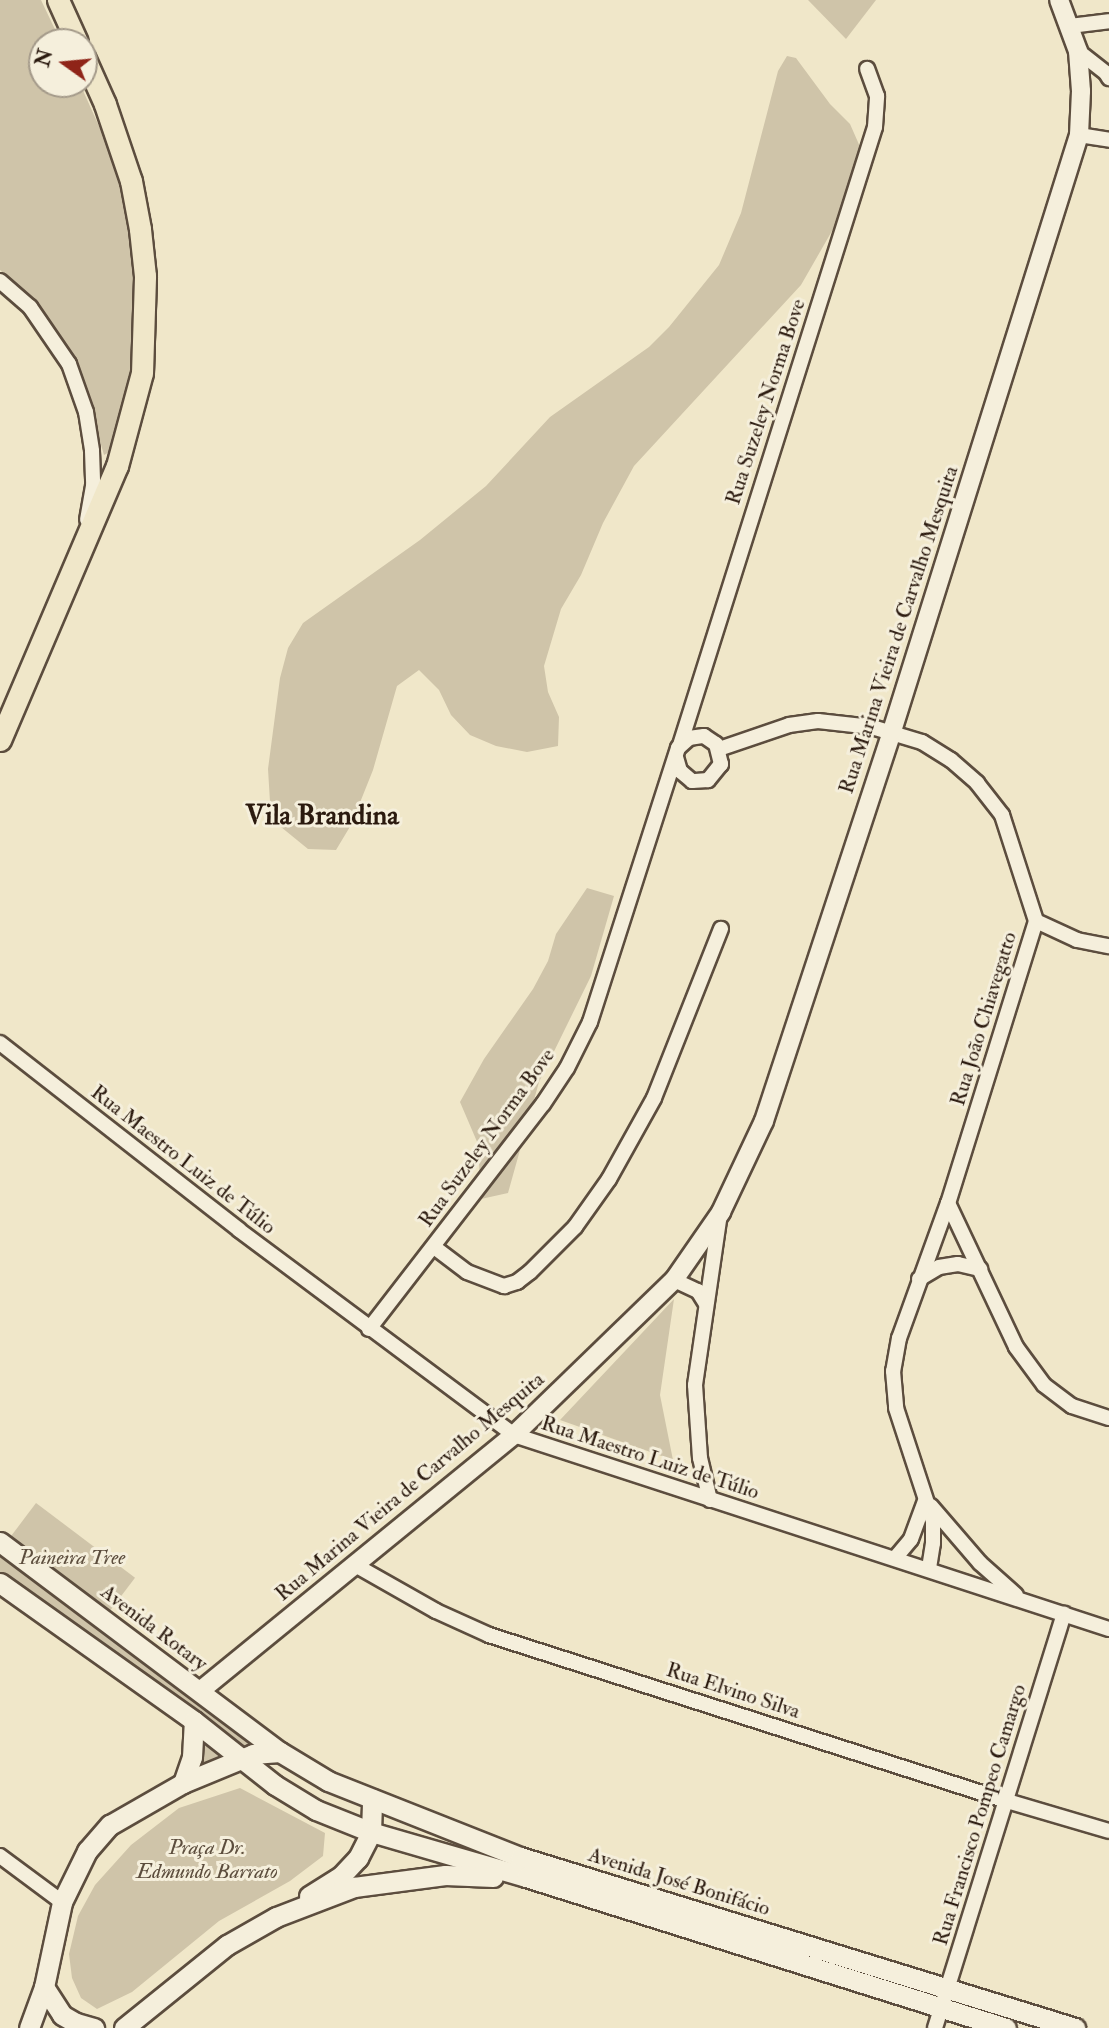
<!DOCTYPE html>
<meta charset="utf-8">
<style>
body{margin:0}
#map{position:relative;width:1109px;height:2028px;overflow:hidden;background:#f0e7c9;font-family:"IM FELL Double Pica",serif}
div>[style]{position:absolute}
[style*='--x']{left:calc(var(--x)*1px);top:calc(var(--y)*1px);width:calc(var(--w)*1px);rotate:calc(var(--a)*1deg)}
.green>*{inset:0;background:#cfc4a9;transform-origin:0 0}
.roads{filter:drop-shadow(2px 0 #5c4d3e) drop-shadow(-2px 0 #5c4d3e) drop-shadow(0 2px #5c4d3e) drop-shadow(0 -2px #5c4d3e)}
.minor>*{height:14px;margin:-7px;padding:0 7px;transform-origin:7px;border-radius:7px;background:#f5efdc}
.tertiary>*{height:18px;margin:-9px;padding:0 9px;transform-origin:9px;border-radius:9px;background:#f5efdc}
.secondary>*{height:19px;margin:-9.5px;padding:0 9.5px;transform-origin:9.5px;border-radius:9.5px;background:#f5efdc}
.primary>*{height:21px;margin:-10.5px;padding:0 10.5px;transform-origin:10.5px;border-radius:10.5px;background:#f0e7c9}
span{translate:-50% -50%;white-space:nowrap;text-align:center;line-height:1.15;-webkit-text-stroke:6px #f5efdc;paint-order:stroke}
.street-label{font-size:21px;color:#2b1a0f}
.park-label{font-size:21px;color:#5c4d3d;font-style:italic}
.district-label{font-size:28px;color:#2b1a0f;font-weight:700}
.north{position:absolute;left:28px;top:28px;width:70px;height:70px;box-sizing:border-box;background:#f5efdc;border:2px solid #a49a8a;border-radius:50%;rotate:285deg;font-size:19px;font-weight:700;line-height:28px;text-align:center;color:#2b1a0f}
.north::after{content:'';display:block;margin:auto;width:24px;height:32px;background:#8f2418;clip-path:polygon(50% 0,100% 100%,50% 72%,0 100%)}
</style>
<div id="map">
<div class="green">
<div style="clip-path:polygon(0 0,41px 0,61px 42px,42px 42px,42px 84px,80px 84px,103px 135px,124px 197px,130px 229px,136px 295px,132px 361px,111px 451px,104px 455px,85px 389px,31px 300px,0 270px)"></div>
<div style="clip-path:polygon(808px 0,876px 0,846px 39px)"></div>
<div style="clip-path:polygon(787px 56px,796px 58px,830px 104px,850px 124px,861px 149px,844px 210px,801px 285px,634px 466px,603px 523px,581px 575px,561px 609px,544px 666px,548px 692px,559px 717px,558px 746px,527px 752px,496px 746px,470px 735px,451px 715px,439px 690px,419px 670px,397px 686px,373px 770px,351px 825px,336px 850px,308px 849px,281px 827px,270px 802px,268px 769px,280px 678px,288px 648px,303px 623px,420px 540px,486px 486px,550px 417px,649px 347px,669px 327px,719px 265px,741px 213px,778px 71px)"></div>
<div style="clip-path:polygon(587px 888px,614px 896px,591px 976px,539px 1082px,508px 1193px,481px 1199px,478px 1144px,460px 1102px,484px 1059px,533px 989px,548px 961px,556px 934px)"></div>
<div style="clip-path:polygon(674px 1299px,660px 1395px,673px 1460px,560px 1420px)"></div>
<div style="left:36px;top:1503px;width:124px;height:46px;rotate:37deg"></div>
<div style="clip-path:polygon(0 1546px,256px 1741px,237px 1749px,0 1578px)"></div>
<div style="clip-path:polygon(197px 1731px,222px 1756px,196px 1768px,203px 1752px)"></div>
<div style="clip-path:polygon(240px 1788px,325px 1833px,323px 1856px,290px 1881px,219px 1921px,132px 1992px,97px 2009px,81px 1998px,72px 1978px,69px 1954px,78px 1916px,95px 1885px,131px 1845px,179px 1808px)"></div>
</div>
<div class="roads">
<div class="minor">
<div style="--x:1070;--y:26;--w:39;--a:-7"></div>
<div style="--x:1078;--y:51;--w:36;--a:38"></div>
<div style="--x:1106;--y:73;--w:6;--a:59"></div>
<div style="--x:1079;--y:135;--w:30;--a:9"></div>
<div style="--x:0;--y:281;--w:40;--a:41"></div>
<div style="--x:30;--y:307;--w:69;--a:55.6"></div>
<div style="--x:69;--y:364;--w:51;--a:70.5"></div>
<div style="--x:86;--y:412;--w:39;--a:81"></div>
<div style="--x:92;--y:451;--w:35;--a:88"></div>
<div style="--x:93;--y:486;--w:34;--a:100"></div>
<div style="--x:680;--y:745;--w:648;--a:-72.49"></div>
<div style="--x:875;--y:127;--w:31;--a:-86"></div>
<div style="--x:877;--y:96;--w:29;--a:-110"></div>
<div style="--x:719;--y:749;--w:74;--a:-18.9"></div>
<div style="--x:789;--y:725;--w:29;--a:-8"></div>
<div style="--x:818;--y:721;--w:54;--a:6.3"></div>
<div style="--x:872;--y:727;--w:52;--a:16.7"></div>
<div style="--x:922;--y:742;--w:34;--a:32"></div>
<div style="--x:951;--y:760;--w:35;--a:41"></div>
<div style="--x:977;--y:783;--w:41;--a:52"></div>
<div style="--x:1002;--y:815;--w:111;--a:72.2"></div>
<div style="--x:1036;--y:921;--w:295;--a:107.3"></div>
<div style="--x:948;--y:1203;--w:144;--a:109.9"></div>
<div style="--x:899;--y:1338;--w:34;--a:100"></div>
<div style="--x:893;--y:1371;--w:37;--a:85"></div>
<div style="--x:896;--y:1408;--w:119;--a:71.9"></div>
<div style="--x:933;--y:1521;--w:22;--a:90"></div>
<div style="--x:933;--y:1543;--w:25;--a:99"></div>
<div style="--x:1036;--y:921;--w:45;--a:24.9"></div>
<div style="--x:1077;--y:940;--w:33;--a:11"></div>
<div style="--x:0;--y:1043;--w:303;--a:38"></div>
<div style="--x:239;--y:1230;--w:343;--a:36.7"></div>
<div style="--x:514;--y:1435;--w:626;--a:18.06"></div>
<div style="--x:948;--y:1203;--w:159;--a:64.7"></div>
<div style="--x:1016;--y:1347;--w:47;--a:53.6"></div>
<div style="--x:1044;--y:1385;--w:35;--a:37"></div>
<div style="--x:1072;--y:1406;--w:39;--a:18"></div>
<div style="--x:434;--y:1247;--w:41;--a:37.1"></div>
<div style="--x:467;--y:1272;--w:40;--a:21"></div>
<div style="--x:504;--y:1286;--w:14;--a:-17"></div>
<div style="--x:517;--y:1282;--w:16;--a:-38"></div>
<div style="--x:530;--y:1272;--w:64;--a:-45"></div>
<div style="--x:575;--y:1227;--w:59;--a:-54.7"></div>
<div style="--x:609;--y:1179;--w:93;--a:-60.9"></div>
<div style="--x:654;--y:1098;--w:182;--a:-68.4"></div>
<div style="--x:919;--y:1279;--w:23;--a:-31"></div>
<div style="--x:939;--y:1267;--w:19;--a:-9"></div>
<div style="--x:958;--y:1264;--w:23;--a:13"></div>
<div style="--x:674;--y:1280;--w:26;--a:25"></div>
<div style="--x:698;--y:1291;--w:15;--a:58"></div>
<div style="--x:369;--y:1329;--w:284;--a:-52.3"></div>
<div style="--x:543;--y:1104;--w:43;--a:-56.3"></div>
<div style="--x:567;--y:1068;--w:51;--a:-63.4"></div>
<div style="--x:590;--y:1022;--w:288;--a:-72.2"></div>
<div style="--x:678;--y:748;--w:15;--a:-42"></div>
<div style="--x:689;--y:738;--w:15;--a:-8"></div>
<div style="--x:704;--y:736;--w:14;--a:34"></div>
<div style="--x:716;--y:744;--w:21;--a:76"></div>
<div style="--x:721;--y:764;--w:21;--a:129"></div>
<div style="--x:708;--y:780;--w:16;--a:176"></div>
<div style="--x:692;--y:781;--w:16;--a:-140"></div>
<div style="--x:680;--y:771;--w:15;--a:-106"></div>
<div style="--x:710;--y:1500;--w:43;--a:-103.4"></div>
<div style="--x:700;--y:1458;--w:73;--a:-93.9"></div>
<div style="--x:695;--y:1385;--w:173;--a:-81.7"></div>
<div style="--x:931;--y:1506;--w:75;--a:49.3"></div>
<div style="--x:980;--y:1563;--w:48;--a:41.6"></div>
<div style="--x:896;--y:1557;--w:23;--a:-50"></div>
<div style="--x:911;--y:1539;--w:40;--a:-69.8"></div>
<div style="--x:355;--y:1565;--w:93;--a:29.6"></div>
<div style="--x:436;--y:1611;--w:58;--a:24.4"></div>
<div style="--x:489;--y:1635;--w:544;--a:17.77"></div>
<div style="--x:1007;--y:1801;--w:106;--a:16.4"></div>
<div style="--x:0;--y:1856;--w:77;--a:36.6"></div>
<div style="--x:935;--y:2028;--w:434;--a:-72.7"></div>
</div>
<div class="tertiary">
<div style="--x:200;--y:1691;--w:405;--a:-39.2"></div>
<div style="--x:514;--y:1435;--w:223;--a:-44.1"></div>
<div style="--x:674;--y:1280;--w:83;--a:-55.3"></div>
<div style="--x:721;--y:1212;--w:101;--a:-64.7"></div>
<div style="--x:764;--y:1121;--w:410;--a:-71.8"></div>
<div style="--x:892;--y:731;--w:625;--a:-72.58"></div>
<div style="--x:1079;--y:135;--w:44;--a:-87.4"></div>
<div style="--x:1081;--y:91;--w:40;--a:-94.3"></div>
<div style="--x:1078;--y:51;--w:54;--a:-110.4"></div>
</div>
<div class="secondary">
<div style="--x:0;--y:1542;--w:350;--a:36.9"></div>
<div style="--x:280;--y:1752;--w:56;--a:31.1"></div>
<div style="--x:328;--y:1781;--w:206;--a:21.6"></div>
<div style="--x:520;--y:1857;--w:581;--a:17.12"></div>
<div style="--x:0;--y:1583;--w:238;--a:35.4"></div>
<div style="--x:194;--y:1721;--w:103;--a:38.3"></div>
<div style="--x:275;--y:1785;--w:48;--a:31.4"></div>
<div style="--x:316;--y:1810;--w:59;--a:21.8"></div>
<div style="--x:371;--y:1832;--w:161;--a:16.2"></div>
<div style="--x:526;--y:1877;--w:503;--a:17.46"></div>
<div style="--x:183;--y:1783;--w:28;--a:-71"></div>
<div style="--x:192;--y:1757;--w:36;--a:-87"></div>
<div style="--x:309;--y:1896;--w:38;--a:-32"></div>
<div style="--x:341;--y:1876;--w:25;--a:-47"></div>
<div style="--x:358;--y:1858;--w:29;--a:-63"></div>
<div style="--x:371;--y:1832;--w:33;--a:-88"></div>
<div style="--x:44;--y:1987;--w:33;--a:57"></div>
<div style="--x:62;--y:2015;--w:16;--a:30"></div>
<div style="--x:76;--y:2023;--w:19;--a:16"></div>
<div style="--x:29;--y:2028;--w:44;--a:-69.9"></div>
<div style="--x:44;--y:1987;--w:87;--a:-78"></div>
<div style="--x:62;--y:1902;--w:57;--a:-63.9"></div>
<div style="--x:87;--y:1851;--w:35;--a:-49"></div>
<div style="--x:110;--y:1825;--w:84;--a:-29.9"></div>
<div style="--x:183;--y:1783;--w:76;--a:-22.5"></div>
<div style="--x:253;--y:1754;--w:27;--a:-4"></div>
<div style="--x:124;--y:2028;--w:132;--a:-38.9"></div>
<div style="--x:227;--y:1945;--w:56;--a:-29.7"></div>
<div style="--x:276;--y:1917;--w:84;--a:-21"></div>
<div style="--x:354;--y:1887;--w:92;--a:-7.5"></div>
<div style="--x:445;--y:1875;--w:48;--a:2.4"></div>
</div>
<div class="primary">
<div style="--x:58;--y:0;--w:46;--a:65.7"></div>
<div style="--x:0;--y:740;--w:298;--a:-66.9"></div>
<div style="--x:117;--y:466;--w:96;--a:-75"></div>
<div style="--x:142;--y:373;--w:97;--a:-88.2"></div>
<div style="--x:145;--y:276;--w:47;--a:-96.1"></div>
<div style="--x:140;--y:229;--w:49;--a:-100.6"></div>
<div style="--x:131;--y:181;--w:81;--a:-108.7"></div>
<div style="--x:105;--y:104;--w:51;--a:-114.1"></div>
</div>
</div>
<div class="street-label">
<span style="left:766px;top:402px;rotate:-72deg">Rua Suzeley Norma Bove</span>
<span style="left:899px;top:630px;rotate:-72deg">Rua Marina Vieira de Carvalho Mesquita</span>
<span style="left:984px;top:1019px;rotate:-73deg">Rua João Chiavegatto</span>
<span style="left:487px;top:1138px;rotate:-54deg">Rua Suzeley Norma Bove</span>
<span style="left:183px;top:1160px;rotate:38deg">Rua Maestro Luiz de Túlio</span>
<span style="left:650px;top:1458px;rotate:18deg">Rua Maestro Luiz de Túlio</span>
<span style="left:410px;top:1487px;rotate:-40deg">Rua Marina Vieira de Carvalho Mesquita</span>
<span style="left:154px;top:1628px;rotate:37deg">Avenida Rotary</span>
<span style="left:733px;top:1691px;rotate:18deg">Rua Elvino Silva</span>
<span style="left:980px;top:1815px;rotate:-73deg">Rua Francisco Pompeo Camargo</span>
<span style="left:679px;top:1882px;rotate:17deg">Avenida José Bonifácio</span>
</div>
<div class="park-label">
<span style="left:72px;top:1558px">Paineira Tree</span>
<span style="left:207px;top:1860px">Praça Dr.<br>Edmundo Barrato</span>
</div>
<div class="district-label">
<span style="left:322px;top:816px">Vila Brandina</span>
</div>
<div class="north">N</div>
</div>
